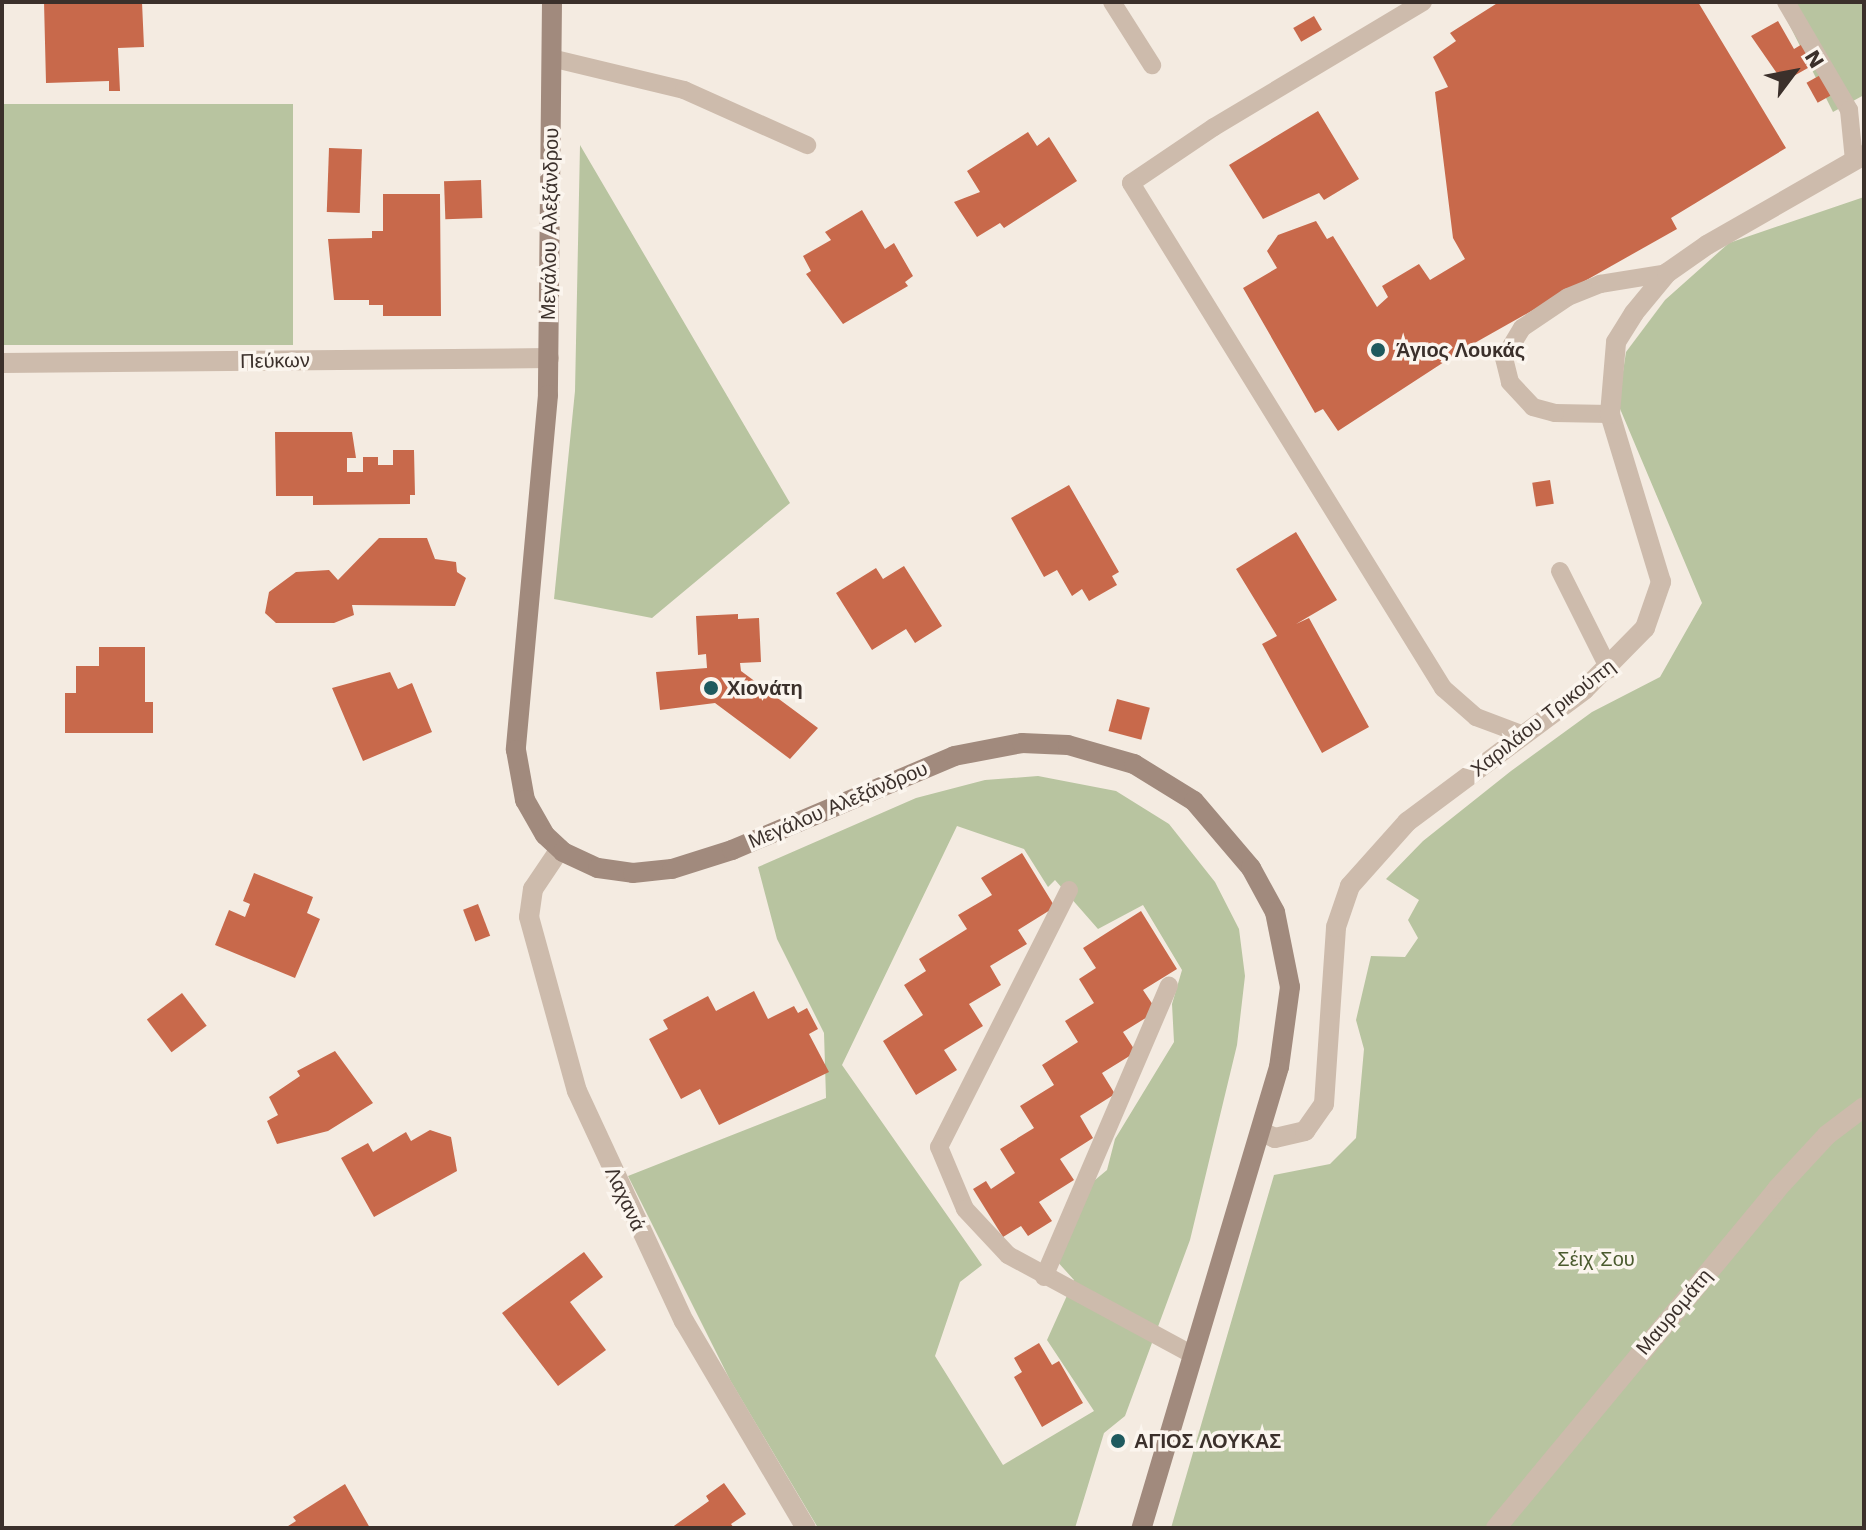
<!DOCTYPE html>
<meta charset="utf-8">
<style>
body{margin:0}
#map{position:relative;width:1866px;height:1530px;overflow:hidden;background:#f4ebe1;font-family:"Work Sans",sans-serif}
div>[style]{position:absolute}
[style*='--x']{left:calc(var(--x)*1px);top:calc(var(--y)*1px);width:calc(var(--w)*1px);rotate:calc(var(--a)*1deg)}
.green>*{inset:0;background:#b8c4a0;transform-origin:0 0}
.building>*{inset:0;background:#c8694b;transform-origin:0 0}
.lane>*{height:18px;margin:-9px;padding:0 9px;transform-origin:9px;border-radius:9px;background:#cdbbac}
.street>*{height:20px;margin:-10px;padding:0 10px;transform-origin:10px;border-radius:10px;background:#cdbbac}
.secondary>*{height:20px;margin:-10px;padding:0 10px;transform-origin:10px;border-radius:10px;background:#a18a7d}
.dots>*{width:22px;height:22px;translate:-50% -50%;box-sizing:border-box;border:4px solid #fbf5ee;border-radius:50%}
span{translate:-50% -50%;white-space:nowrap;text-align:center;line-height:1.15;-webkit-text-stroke:7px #fbf5ee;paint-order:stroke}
.street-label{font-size:20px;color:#3b302b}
.poi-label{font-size:20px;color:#3b302b;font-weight:700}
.left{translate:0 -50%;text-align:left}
.park-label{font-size:20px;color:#4a5a2e}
.frame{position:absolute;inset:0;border:4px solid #3b302b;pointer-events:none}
.north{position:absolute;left:1754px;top:32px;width:80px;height:80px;-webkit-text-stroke:6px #fbf5ee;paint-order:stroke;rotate:58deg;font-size:22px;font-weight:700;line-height:32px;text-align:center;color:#3b302b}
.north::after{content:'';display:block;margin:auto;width:28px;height:36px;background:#3b302b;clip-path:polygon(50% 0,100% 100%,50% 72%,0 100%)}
</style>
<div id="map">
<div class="green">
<div style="clip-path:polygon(1778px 2px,1864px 2px,1864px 95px,1833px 112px)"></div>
<div style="left:293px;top:104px;width:241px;height:291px;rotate:90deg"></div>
<div style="clip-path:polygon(580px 145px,790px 503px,652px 618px,554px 599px,575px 391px)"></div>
<div style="clip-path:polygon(1864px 197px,1864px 1528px,1171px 1528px,1274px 1175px,1330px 1164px,1356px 1138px,1364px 1049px,1356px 1020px,1371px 956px,1405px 957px,1418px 938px,1408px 920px,1419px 900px,1386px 879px,1423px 841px,1511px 771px,1592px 712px,1660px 677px,1702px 603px,1618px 404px,1626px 352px,1665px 300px,1729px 243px)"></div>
<div style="clip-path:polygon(evenodd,1038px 776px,1116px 791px,1169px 824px,1215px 882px,1239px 929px,1245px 976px,1237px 1045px,1190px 1240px,1125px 1416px,1104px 1433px,1075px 1528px,818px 1528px,730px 1380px,628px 1176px,826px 1098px,824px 1033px,777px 939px,758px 867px,916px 798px,985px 780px,1038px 776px,957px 826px,1024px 849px,1048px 887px,1055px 880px,1098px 929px,1143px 905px,1182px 970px,1172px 1004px,1174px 1042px,1115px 1139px,1107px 1170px,1083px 1190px,1055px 1259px,1074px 1280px,1047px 1340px,1094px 1411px,1003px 1465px,935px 1356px,960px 1282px,982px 1265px,842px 1065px,957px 826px)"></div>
</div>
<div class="building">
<div style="clip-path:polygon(44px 2px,142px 2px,144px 47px,118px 48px,120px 91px,109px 91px,109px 81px,46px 83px)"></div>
<div style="clip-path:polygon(1499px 2px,1698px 2px,1786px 148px,1671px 218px,1677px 229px,1464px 349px,1338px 431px,1323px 409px,1315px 413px,1243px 288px,1277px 268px,1267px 251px,1278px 235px,1316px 221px,1327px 239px,1333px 236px,1377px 307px,1388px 297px,1382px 286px,1419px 264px,1430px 280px,1465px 259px,1453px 238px,1435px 92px,1448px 87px,1433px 57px,1456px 41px,1450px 33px)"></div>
<div style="left:1314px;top:16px;width:16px;height:24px;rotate:60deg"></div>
<div style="clip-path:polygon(1778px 21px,1794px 49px,1804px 43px,1815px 64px,1783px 82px,1751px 36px)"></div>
<div style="left:1824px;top:73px;width:23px;height:20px;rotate:61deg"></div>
<div style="clip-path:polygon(1318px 111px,1359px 179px,1324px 200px,1319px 193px,1263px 219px,1229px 165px)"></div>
<div style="clip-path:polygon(1028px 132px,1037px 146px,1049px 137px,1077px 181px,1004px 228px,1000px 223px,977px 237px,954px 202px,980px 192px,967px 171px)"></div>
<div style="left:329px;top:148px;width:33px;height:64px;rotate:2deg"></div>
<div style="left:481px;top:180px;width:38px;height:37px;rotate:88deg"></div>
<div style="clip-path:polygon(383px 194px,440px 194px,441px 316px,383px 316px,383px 305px,369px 305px,369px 300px,334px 300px,328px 239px,372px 238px,372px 231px,383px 231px)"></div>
<div style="clip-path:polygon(862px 210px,885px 249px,894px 243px,913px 276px,905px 282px,908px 286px,843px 324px,806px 274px,811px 271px,803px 256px,831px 240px,825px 232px)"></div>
<div style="clip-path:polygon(275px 432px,352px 432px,356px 458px,347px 458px,347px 472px,363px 472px,363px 457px,378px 457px,378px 465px,393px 465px,393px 450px,414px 450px,415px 495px,410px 495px,410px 504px,313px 505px,313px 496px,276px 496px)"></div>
<div style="left:1550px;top:480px;width:24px;height:18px;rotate:81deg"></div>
<div style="clip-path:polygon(1069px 485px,1119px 572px,1112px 576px,1117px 585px,1089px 601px,1082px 589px,1072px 596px,1057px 570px,1044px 577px,1011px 518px)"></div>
<div style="clip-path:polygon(1296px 532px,1337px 600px,1296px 624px,1309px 618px,1369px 727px,1322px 753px,1262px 644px,1277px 636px,1236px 569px)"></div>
<div style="clip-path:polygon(379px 538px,427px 538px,435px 559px,456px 562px,457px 572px,466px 578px,455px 606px,352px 605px,354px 615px,334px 623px,276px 623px,265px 613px,269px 592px,296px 572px,329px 570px,338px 580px)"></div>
<div style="clip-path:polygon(904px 566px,942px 626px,915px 643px,906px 629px,872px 650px,836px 593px,876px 568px,883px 579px)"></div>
<div style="clip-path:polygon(738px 614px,738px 619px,759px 618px,761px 662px,740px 663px,741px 671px,818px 728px,790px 759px,715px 703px,660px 710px,656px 672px,707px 668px,706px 654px,698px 655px,696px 616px)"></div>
<div style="clip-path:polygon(99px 647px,145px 647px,145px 702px,153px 702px,153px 733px,65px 733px,65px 693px,76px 693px,76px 666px,99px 666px)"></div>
<div style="clip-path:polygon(390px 672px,398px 689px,412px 683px,432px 732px,363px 761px,332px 688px)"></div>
<div style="left:1117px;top:699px;width:34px;height:33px;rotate:15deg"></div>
<div style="clip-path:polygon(1022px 853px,1055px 907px,1018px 930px,1027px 944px,990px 966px,1001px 985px,969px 1004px,983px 1026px,944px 1050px,957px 1070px,916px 1095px,883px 1041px,923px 1015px,904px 985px,926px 971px,919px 959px,967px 929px,958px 915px,992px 895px,981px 878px)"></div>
<div style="clip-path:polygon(254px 873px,313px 897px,307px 913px,320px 919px,295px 978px,215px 945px,229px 910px,245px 917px,250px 904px,243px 901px)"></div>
<div style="left:478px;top:904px;width:34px;height:16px;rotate:69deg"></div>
<div style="clip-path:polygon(1141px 911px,1177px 969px,1143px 990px,1157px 1011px,1123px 1032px,1136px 1052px,1102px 1073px,1115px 1094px,1080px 1116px,1093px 1138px,1060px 1159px,1074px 1180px,1039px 1202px,1052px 1221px,1028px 1236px,1021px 1226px,1003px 1237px,973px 1189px,986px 1181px,991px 1189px,1015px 1173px,1000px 1149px,1034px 1128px,1020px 1106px,1054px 1085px,1042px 1065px,1078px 1042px,1065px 1021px,1094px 1003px,1079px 979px,1096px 968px,1083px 948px)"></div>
<div style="clip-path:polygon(754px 991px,768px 1019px,794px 1006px,798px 1013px,807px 1008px,818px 1029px,809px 1034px,829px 1072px,719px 1125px,700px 1089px,681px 1099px,649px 1039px,668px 1029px,663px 1020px,708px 996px,716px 1011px)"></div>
<div style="left:182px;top:993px;width:41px;height:44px;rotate:53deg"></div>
<div style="clip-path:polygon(335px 1051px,373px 1103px,328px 1131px,277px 1144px,267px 1121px,278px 1115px,269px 1097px,300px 1076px,297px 1071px)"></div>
<div style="clip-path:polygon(430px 1130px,451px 1137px,457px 1171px,374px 1217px,341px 1158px,368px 1143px,373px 1152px,406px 1132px,411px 1141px)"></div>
<div style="clip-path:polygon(584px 1252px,603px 1277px,570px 1302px,606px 1350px,558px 1386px,502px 1313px)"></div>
<div style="clip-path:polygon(1039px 1343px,1052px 1365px,1059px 1361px,1083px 1403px,1042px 1427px,1014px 1377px,1022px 1372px,1014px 1358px)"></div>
<div style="clip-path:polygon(724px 1483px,746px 1514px,731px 1524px,734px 1528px,671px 1528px,709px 1501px,706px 1496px)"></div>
<div style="clip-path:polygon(345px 1484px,370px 1528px,285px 1528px,296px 1521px,293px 1517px)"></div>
</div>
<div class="lane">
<div style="--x:1112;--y:2;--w:75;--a:57.6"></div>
<div style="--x:1423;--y:2;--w:244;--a:149.1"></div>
<div style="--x:1214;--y:127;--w:100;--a:146"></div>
<div style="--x:1131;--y:183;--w:594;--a:58.29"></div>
<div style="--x:1443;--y:688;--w:44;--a:41.3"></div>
<div style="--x:1476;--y:717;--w:51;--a:20.6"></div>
<div style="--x:1786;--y:2;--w:125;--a:59.7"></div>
<div style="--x:1849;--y:110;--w:50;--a:84.3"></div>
<div style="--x:551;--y:58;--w:137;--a:13.5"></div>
<div style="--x:684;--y:90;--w:135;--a:24.1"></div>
<div style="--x:1610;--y:414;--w:55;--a:-179"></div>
<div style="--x:1555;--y:413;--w:23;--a:-165"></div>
<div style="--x:1533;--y:407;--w:34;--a:-133"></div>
<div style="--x:1510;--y:382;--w:25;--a:-104"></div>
<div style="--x:1504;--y:358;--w:35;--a:-59"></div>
<div style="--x:1522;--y:328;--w:55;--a:-34"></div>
<div style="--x:1568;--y:297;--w:35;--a:-22"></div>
<div style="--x:1600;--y:284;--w:68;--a:-9.3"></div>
<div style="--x:1560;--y:571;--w:110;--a:63.4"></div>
<div style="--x:1069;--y:890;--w:288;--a:116.8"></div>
<div style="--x:939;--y:1147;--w:67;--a:67.2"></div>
<div style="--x:965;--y:1209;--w:63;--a:46.9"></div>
<div style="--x:1008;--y:1255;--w:210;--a:28.4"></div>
<div style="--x:1044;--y:1277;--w:317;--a:-66.8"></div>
</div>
<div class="street">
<div style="--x:2;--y:363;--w:547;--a:-0.52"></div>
<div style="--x:560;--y:849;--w:48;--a:124"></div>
<div style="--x:533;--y:889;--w:28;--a:98"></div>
<div style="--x:529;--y:917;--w:180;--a:74.6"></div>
<div style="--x:577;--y:1091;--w:254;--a:65.1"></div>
<div style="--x:684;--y:1321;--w:240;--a:59.5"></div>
<div style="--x:1262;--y:1132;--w:14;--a:25"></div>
<div style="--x:1275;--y:1138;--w:31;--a:-13"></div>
<div style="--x:1305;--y:1131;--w:33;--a:-55"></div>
<div style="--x:1324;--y:1104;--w:177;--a:-86.1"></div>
<div style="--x:1336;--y:927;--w:43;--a:-71.1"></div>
<div style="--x:1350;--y:886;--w:86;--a:-48.3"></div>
<div style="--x:1407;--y:822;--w:221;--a:-36.7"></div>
<div style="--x:1584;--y:690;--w:87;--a:-45.5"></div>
<div style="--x:1645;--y:628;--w:49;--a:-70.8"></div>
<div style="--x:1661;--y:582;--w:176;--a:-106.9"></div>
<div style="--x:1610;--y:414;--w:72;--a:-85.2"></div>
<div style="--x:1616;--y:342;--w:34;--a:-58"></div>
<div style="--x:1634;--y:313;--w:52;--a:-50.5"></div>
<div style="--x:1667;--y:273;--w:49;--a:-35"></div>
<div style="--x:1707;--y:245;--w:181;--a:-29.8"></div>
<div style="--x:1496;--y:1528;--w:440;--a:-50.3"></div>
<div style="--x:1777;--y:1189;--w:74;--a:-47.2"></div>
<div style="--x:1827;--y:1135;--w:46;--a:-37.1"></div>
</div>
<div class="secondary">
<div style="--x:552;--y:2;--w:393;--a:90.6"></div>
<div style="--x:548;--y:395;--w:356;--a:95.2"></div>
<div style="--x:516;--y:750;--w:51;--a:79.8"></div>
<div style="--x:525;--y:800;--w:40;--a:60.3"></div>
<div style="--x:545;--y:835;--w:25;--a:43"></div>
<div style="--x:563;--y:852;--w:38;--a:25"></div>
<div style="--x:598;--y:868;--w:35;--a:8"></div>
<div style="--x:633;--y:873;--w:39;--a:-6"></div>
<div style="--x:672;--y:869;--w:63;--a:-17.6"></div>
<div style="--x:732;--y:850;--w:241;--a:-22.9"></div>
<div style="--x:954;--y:756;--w:69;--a:-10.8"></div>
<div style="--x:1022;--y:743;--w:46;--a:2.5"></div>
<div style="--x:1068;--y:745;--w:69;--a:16.1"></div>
<div style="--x:1134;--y:764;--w:70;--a:31.7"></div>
<div style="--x:1194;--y:801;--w:88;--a:49.6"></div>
<div style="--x:1251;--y:868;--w:50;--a:61.4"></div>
<div style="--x:1275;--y:912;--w:76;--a:78.7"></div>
<div style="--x:1290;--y:987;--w:81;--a:97.8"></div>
<div style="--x:1279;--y:1067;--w:481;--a:106.6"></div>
</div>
<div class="dots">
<div style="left:1378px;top:350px;background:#1f5a5e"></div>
<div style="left:711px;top:688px;background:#1f5a5e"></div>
<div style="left:1118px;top:1441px;background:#1f5a5e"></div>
</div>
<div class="street-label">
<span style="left:550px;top:224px;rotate:-89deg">Μεγάλου Αλεξάνδρου</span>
<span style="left:275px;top:361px;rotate:-1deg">Πεύκων</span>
<span style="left:1543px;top:718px;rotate:-38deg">Χαριλάου Τρικούπη</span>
<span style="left:838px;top:805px;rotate:-23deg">Μεγάλου Αλεξάνδρου</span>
<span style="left:625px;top:1199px;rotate:65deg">Λαχανά</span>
<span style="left:1674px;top:1312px;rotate:-50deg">Μαυρομάτη</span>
</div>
<div class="poi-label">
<span class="left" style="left:1396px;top:350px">Άγιος Λουκάς</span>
<span class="left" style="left:727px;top:688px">Χιονάτη</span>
<span class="left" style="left:1134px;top:1441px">ΑΓΙΟΣ ΛΟΥΚΑΣ</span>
</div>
<div class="park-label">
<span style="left:1596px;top:1259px">Σέιχ Σου</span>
</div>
<div class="frame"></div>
<div class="north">N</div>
</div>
